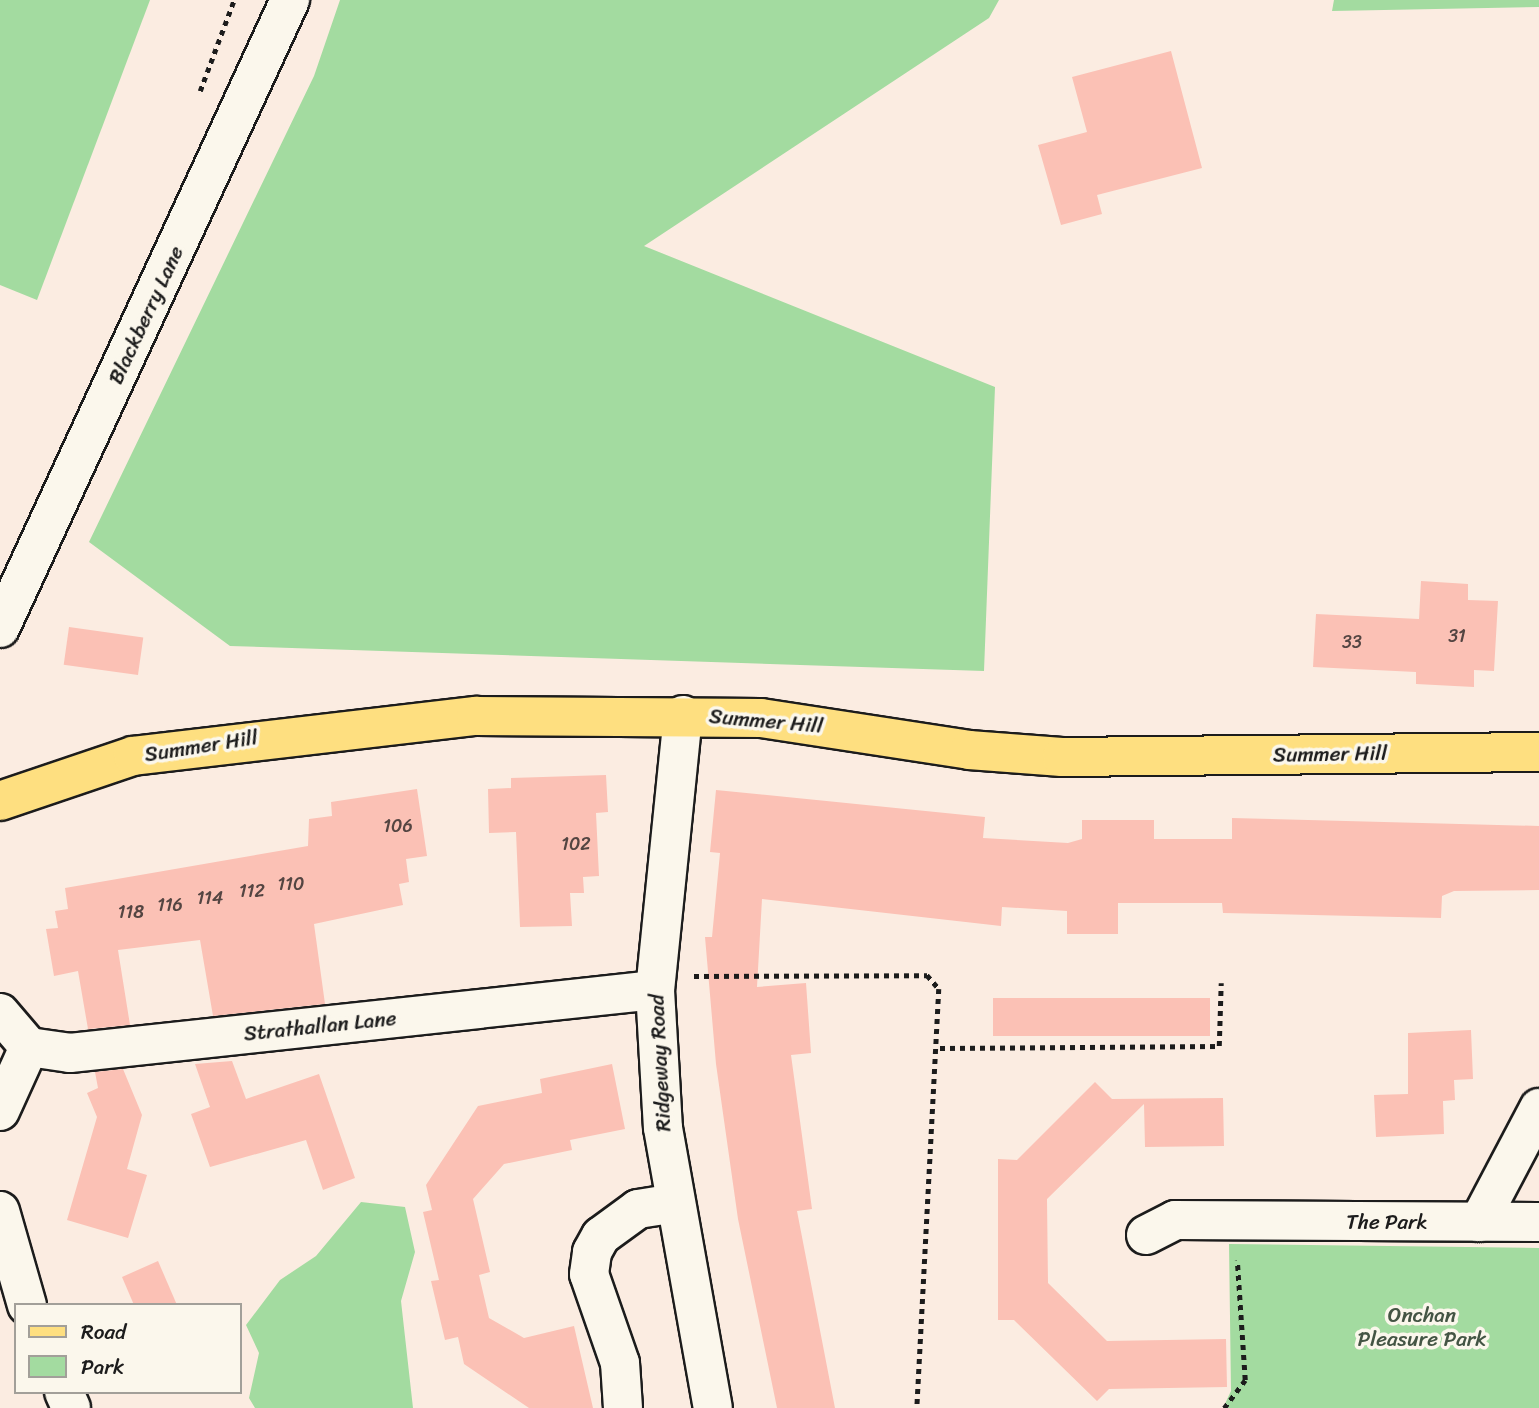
<!DOCTYPE html>
<style>
body{margin:0}
#map{position:relative;width:1539px;height:1408px;overflow:hidden;background:#fbece1;font-family:Sriracha,sans-serif}
div>[style]{position:absolute}
[style*='--x']{left:calc(var(--x)*1px);top:calc(var(--y)*1px);width:calc(var(--w)*1px);rotate:calc(var(--a)*1deg)}
.green>*{inset:0;background:#a3dba0}
.building>*{inset:0;background:#fbc1b5;transform-origin:0 0}
.path>*{height:4.5px;margin-top:-2.25px;transform-origin:0;background:repeating-linear-gradient(90deg,#1c1c1c 0 5px,transparent 0 10px)}
.roads{filter:drop-shadow(2px 0 #1c1c1c) drop-shadow(-2px 0 #1c1c1c) drop-shadow(0 2px #1c1c1c) drop-shadow(0 -2px #1c1c1c)}
.minor>*{height:38px;margin:-19px;padding:0 19px;transform-origin:19px;border-radius:19px;background:#fbf7ec}
.secondary>*{height:38px;margin:-19px;padding:0 19px;transform-origin:19px;border-radius:19px;background:#fbf7ec}
.primary>*{height:38px;margin:-19px;padding:0 19px;transform-origin:19px;border-radius:19px;background:#fedf80}
span{translate:-50% -50%;white-space:nowrap;text-align:center;line-height:1.15;-webkit-text-stroke:7px #fbf7ec;paint-order:stroke}
.number-label{font-size:18px;color:#544542}
.number-label span{-webkit-text-stroke-width:0}
.street-label{font-size:21px;color:#1c1c1c}
.park-label{font-size:21px;color:#454}
.legend{position:absolute;left:14px;top:1303px;width:228px;height:91px;box-sizing:border-box;background:#fbf7ec;border:2px solid #a29f99;margin:0;padding:9px 12px;list-style:none;font-size:21px;color:#1c1c1c}
.legend li{display:flex;align-items:center;gap:14px;height:35px}
.legend b{width:35px;border:2px solid #a29f99}
</style>
<div id="map">
<div class="green">
<div style="clip-path:polygon(0 0,150px 0,37px 300px,0 285px)"></div>
<div style="clip-path:polygon(340px 0,999px 0,989px 18px,644px 246px,995px 387px,984px 671px,230px 646px,89px 542px,314px 76px)"></div>
<div style="clip-path:polygon(1334px 0,1539px 0,1539px 7px,1332px 11px)"></div>
<div style="clip-path:polygon(361px 1202px,405px 1207px,415px 1252px,401px 1301px,413px 1408px,255px 1408px,249px 1398px,259px 1353px,246px 1325px,280px 1280px,316px 1256px)"></div>
<div style="clip-path:polygon(1229px 1244px,1539px 1248px,1539px 1408px,1223px 1408px,1231px 1391px)"></div>
</div>
<div class="building">
<div style="clip-path:polygon(1171px 51px,1202px 168px,1097px 195px,1102px 214px,1061px 225px,1038px 145px,1087px 132px,1072px 77px)"></div>
<div style="clip-path:polygon(1421px 581px,1468px 584px,1468px 600px,1498px 601px,1494px 671px,1474px 670px,1474px 687px,1416px 684px,1416px 672px,1313px 667px,1316px 614px,1419px 619px)"></div>
<div style="left:69px;top:627px;width:75px;height:38px;rotate:8deg"></div>
<div style="clip-path:polygon(606px 775px,608px 812px,596px 813px,599px 876px,583px 877px,584px 893px,570px 893px,572px 926px,520px 927px,516px 832px,489px 833px,488px 789px,511px 788px,511px 778px)"></div>
<div style="clip-path:polygon(417px 789px,427px 856px,406px 859px,409px 882px,399px 884px,403px 905px,314px 924px,325px 1004px,213px 1016px,200px 940px,118px 950px,130px 1025px,88px 1029px,78px 971px,54px 976px,46px 929px,58px 928px,55px 911px,68px 909px,65px 888px,308px 846px,309px 819px,332px 816px,331px 802px)"></div>
<div style="clip-path:polygon(716px 790px,985px 817px,983px 838px,1068px 843px,1082px 839px,1082px 820px,1154px 820px,1154px 839px,1232px 839px,1232px 818px,1539px 826px,1539px 890px,1454px 891px,1442px 896px,1441px 918px,1223px 913px,1222px 903px,1118px 903px,1118px 934px,1067px 934px,1067px 911px,1002px 907px,1001px 926px,762px 899px,757px 987px,806px 983px,811px 1053px,791px 1055px,812px 1209px,797px 1211px,835px 1408px,777px 1408px,738px 1219px,716px 1064px,705px 937px,712px 937px,720px 853px,710px 852px)"></div>
<div style="left:993px;top:998px;width:217px;height:38px"></div>
<div style="clip-path:polygon(1471px 1030px,1473px 1079px,1454px 1080px,1455px 1100px,1443px 1101px,1444px 1134px,1376px 1137px,1374px 1095px,1408px 1094px,1408px 1033px)"></div>
<div style="clip-path:polygon(232px 1061px,246px 1099px,319px 1074px,355px 1178px,323px 1190px,306px 1140px,210px 1167px,191px 1114px,210px 1107px,195px 1064px)"></div>
<div style="clip-path:polygon(612px 1064px,625px 1129px,570px 1140px,572px 1150px,504px 1164px,473px 1199px,490px 1272px,479px 1275px,489px 1318px,524px 1338px,574px 1326px,593px 1408px,529px 1408px,464px 1364px,458px 1337px,445px 1340px,431px 1281px,439px 1280px,423px 1212px,432px 1210px,426px 1185px,478px 1106px,542px 1093px,540px 1079px)"></div>
<div style="clip-path:polygon(123px 1069px,142px 1115px,127px 1169px,147px 1175px,128px 1238px,67px 1220px,97px 1117px,87px 1093px,98px 1088px,95px 1072px)"></div>
<div style="clip-path:polygon(1095px 1082px,1112px 1099px,1223px 1098px,1224px 1146px,1145px 1147px,1144px 1104px,1047px 1199px,1048px 1283px,1107px 1341px,1226px 1339px,1227px 1387px,1109px 1389px,1097px 1401px,1014px 1320px,998px 1320px,998px 1159px,1017px 1160px)"></div>
<div style="clip-path:polygon(158px 1261px,177px 1305px,134px 1305px,122px 1277px)"></div>
</div>
<div class="path">
<div style="--x:200;--y:91;--w:97;--a:-69.5"></div>
<div style="--x:694;--y:976;--w:233;--a:-0.2"></div>
<div style="--x:927;--y:975;--w:18;--a:49"></div>
<div style="--x:939;--y:989;--w:420;--a:93"></div>
<div style="--x:940;--y:1048;--w:279;--a:-0.4"></div>
<div style="--x:1219;--y:1046;--w:63;--a:-88.2"></div>
<div style="--x:1224;--y:1408;--w:35;--a:-53"></div>
<div style="--x:1245;--y:1380;--w:120;--a:-93.8"></div>
</div>
<div class="roads">
<div class="minor">
<div style="--x:683;--y:715;--w:276;--a:95.8"></div>
<div style="--x:655;--y:990;--w:138;--a:86.7"></div>
<div style="--x:663;--y:1128;--w:284;--a:79.9"></div>
<div style="--x:0;--y:1013;--w:45;--a:49.5"></div>
<div style="--x:29;--y:1047;--w:41;--a:8.3"></div>
<div style="--x:70;--y:1053;--w:588;--a:-6.15"></div>
<div style="--x:0;--y:1111;--w:70;--a:-65.6"></div>
<div style="--x:0;--y:1211;--w:98;--a:74"></div>
<div style="--x:1479;--y:1222;--w:129;--a:-62.2"></div>
<div style="--x:1146;--y:1235;--w:33;--a:-27"></div>
<div style="--x:1175;--y:1220;--w:364;--a:0.3"></div>
<div style="--x:64;--y:1392;--w:17;--a:66"></div>
<div style="--x:623;--y:1408;--w:45;--a:-93.8"></div>
<div style="--x:620;--y:1363;--w:94;--a:-109.2"></div>
<div style="--x:589;--y:1274;--w:22;--a:-82"></div>
<div style="--x:592;--y:1252;--w:18;--a:-61"></div>
<div style="--x:601;--y:1236;--w:46;--a:-36.1"></div>
<div style="--x:638;--y:1209;--w:36;--a:-9"></div>
</div>
<div class="secondary">
<div style="--x:0;--y:628;--w:692;--a:-65.21"></div>
</div>
<div class="primary">
<div style="--x:0;--y:801;--w:140;--a:-18.7"></div>
<div style="--x:133;--y:756;--w:345;--a:-6.7"></div>
<div style="--x:476;--y:716;--w:285;--a:0.4"></div>
<div style="--x:761;--y:718;--w:210;--a:8.7"></div>
<div style="--x:969;--y:750;--w:93;--a:4.3"></div>
<div style="--x:1062;--y:757;--w:477;--a:-0.6"></div>
</div>
</div>
<div class="number-label">
<span style="left:1457px;top:636px">31</span>
<span style="left:1352px;top:642px">33</span>
<span style="left:398px;top:826px">106</span>
<span style="left:576px;top:844px">102</span>
<span style="left:291px;top:884px">110</span>
<span style="left:252px;top:891px">112</span>
<span style="left:210px;top:898px">114</span>
<span style="left:170px;top:905px">116</span>
<span style="left:131px;top:912px">118</span>
</div>
<div class="street-label">
<span style="left:146px;top:315px;rotate:-65deg">Blackberry Lane</span>
<span style="left:766px;top:721px;rotate:5deg">Summer Hill</span>
<span style="left:201px;top:746px;rotate:-9deg">Summer Hill</span>
<span style="left:1330px;top:754px;rotate:-1deg">Summer Hill</span>
<span style="left:320px;top:1026px;rotate:-6deg">Strathallan Lane</span>
<span style="left:660px;top:1063px;rotate:-93deg">Ridgeway Road</span>
<span style="left:1387px;top:1222px">The Park</span>
</div>
<div class="park-label">
<span style="left:1422px;top:1327px">Onchan<br>Pleasure Park</span>
</div>
<ul class="legend">
<li><b style="height:9px;background:#fedf80"></b>Road</li>
<li><b style="height:19px;background:#a3dba0"></b>Park</li>
</ul>
</div>
